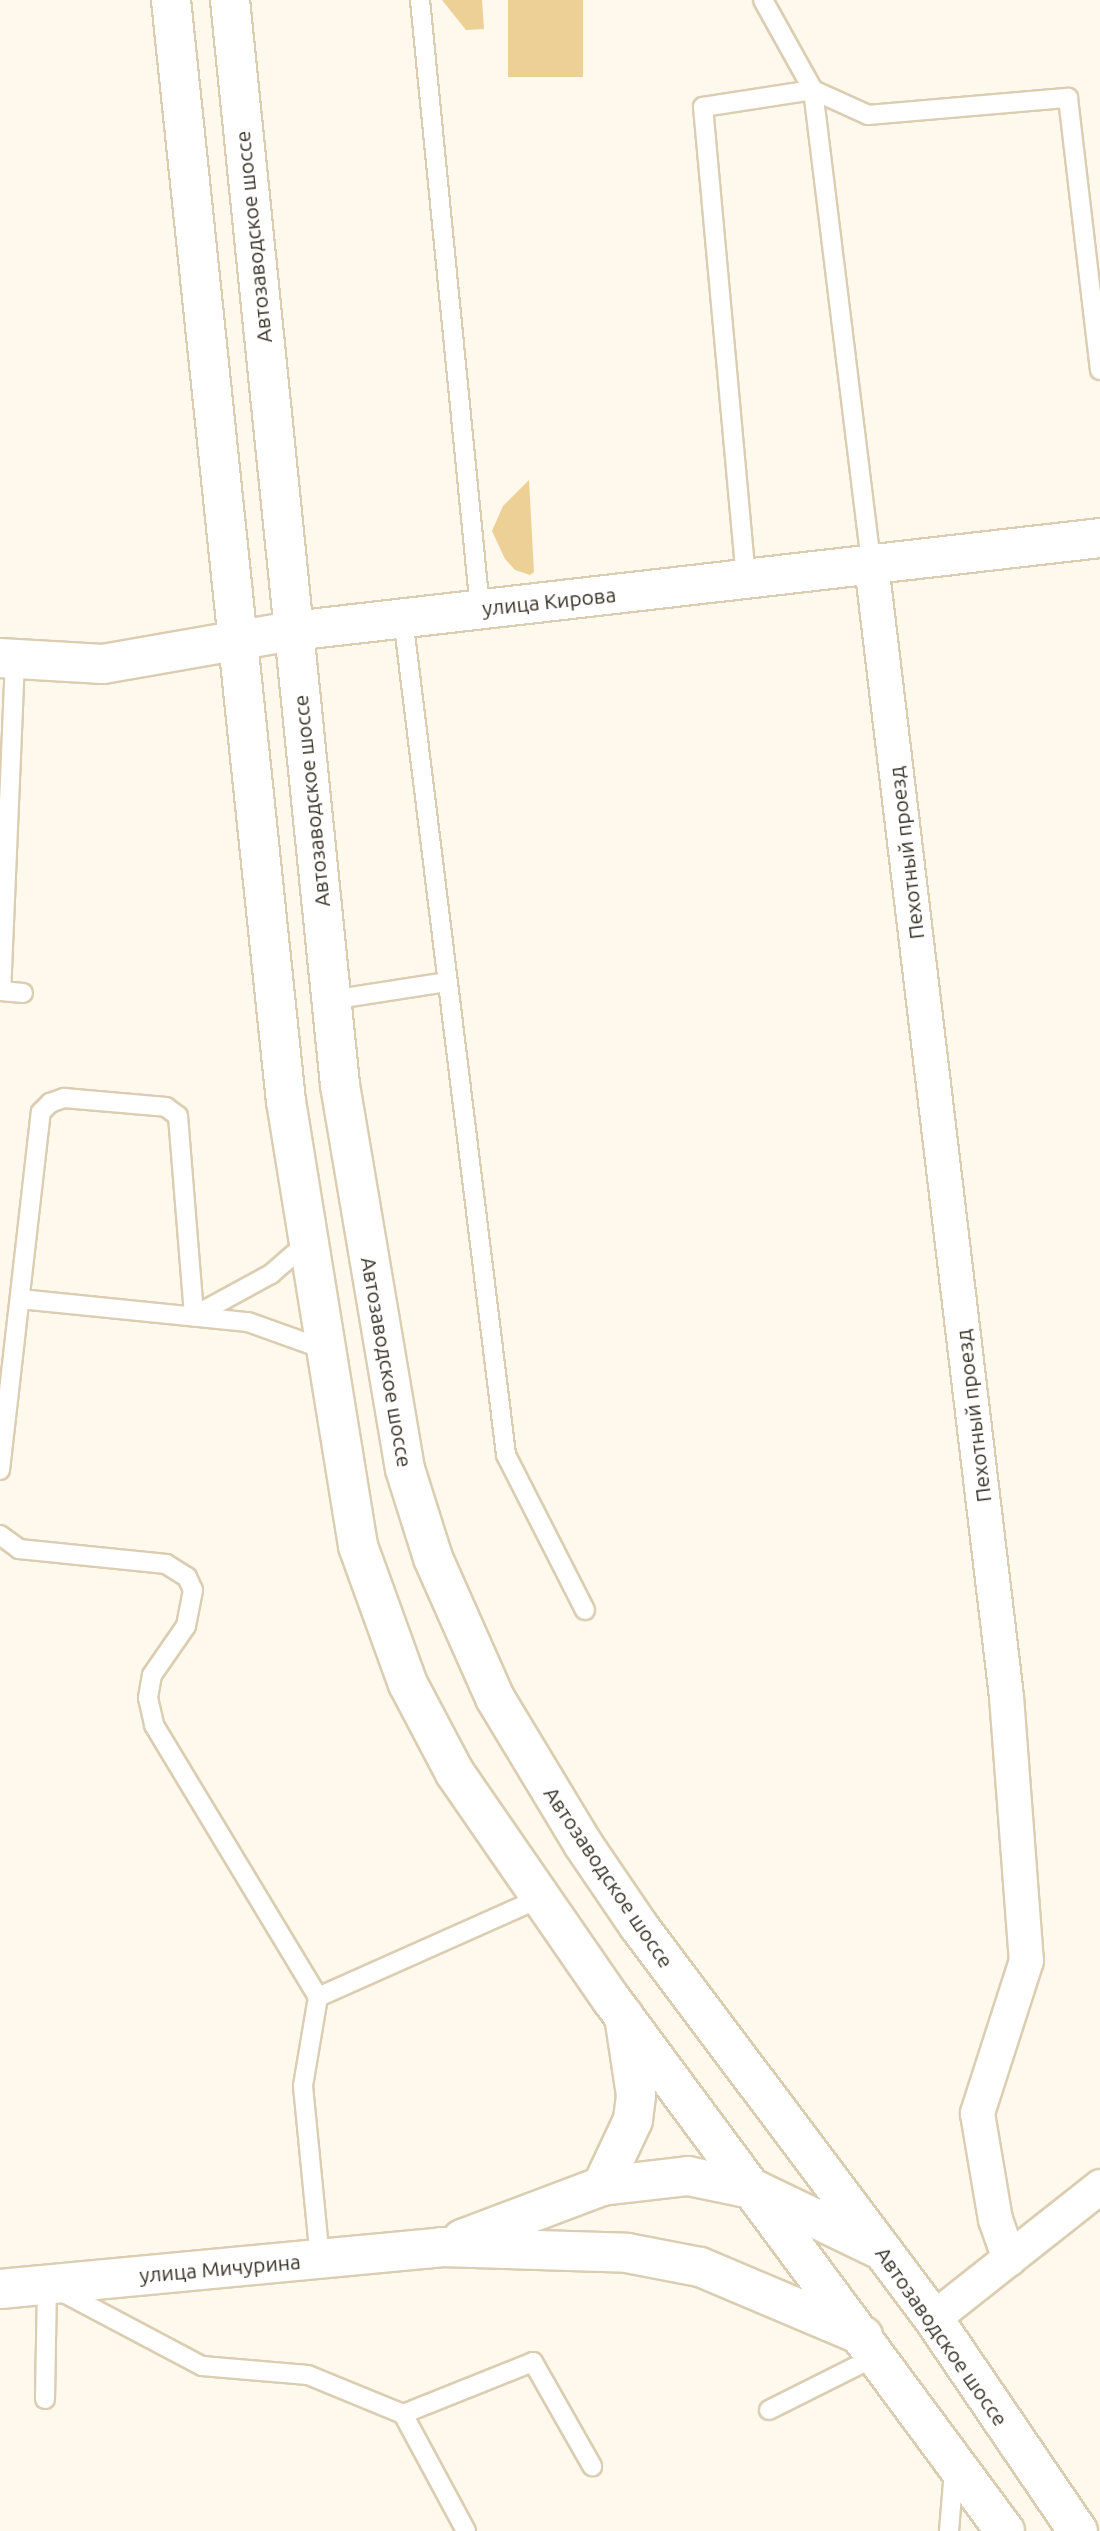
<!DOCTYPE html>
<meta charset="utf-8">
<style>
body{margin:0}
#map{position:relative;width:1100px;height:2531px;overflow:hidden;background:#fef8ed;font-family:Ubuntu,sans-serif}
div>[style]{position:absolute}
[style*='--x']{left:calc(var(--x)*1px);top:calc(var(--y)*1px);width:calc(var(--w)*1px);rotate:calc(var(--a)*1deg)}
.green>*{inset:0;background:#ecd096;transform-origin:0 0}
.roads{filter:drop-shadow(2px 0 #dbcdb2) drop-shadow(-2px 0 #dbcdb2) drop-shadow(0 2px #dbcdb2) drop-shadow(0 -2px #dbcdb2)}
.lane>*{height:18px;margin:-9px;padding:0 9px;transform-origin:9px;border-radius:9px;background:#fff}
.street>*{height:33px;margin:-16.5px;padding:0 16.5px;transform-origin:16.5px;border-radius:16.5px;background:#fff}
.secondary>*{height:38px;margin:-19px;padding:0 19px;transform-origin:19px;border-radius:19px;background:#fff}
.primary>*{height:38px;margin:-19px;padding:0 19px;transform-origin:19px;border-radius:19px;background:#fff}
span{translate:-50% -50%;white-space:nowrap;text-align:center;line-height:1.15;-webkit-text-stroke:5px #fff;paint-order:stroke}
.street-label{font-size:21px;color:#373227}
</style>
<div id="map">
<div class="green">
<div style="clip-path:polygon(442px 0,482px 0,484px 29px,466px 30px)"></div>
<div style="left:508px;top:0;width:75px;height:77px"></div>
<div style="clip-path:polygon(529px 480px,534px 572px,530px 575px,515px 570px,505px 559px,492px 531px,503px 506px)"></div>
</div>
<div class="roads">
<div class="lane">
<div style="--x:420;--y:0;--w:612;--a:84.37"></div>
<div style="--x:763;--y:0;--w:103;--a:60.9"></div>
<div style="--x:813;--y:90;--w:478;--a:83"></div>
<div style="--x:746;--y:579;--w:474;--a:-95.2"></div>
<div style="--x:703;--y:107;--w:111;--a:-8.8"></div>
<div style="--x:813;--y:90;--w:60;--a:24.4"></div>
<div style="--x:868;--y:115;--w:201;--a:-4.9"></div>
<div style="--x:1068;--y:98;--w:274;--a:83.3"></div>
<div style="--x:403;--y:618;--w:843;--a:82.98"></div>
<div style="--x:506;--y:1455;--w:174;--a:63"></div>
<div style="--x:15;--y:660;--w:331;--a:92.4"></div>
<div style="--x:1;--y:991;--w:22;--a:5"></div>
<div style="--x:331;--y:1000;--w:117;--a:-8.8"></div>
<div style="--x:20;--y:1299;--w:229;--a:5.8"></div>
<div style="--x:248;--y:1322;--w:83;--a:19.7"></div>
<div style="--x:194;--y:1316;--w:88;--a:-28.6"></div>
<div style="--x:271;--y:1274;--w:49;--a:-40.9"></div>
<div style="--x:0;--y:1470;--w:360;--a:-83.5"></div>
<div style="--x:41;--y:1112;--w:13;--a:-45"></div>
<div style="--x:50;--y:1103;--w:15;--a:-20"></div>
<div style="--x:64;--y:1098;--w:102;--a:5"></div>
<div style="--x:166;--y:1107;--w:15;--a:37"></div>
<div style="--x:178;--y:1116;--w:201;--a:85.4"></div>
<div style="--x:0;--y:1535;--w:24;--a:36"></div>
<div style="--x:19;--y:1549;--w:148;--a:5.8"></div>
<div style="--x:166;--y:1564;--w:25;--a:32"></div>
<div style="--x:187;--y:1577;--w:14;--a:65"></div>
<div style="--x:193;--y:1590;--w:37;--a:101"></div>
<div style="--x:186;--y:1626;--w:60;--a:124.8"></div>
<div style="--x:152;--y:1675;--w:23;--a:100"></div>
<div style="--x:148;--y:1698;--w:28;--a:77"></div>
<div style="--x:154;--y:1725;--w:318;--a:58.9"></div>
<div style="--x:318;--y:1997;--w:90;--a:99.6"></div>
<div style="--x:303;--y:2086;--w:173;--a:84.4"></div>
<div style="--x:318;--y:1997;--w:243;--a:-24"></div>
<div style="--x:45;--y:2399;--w:115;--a:-89"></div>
<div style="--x:47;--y:2284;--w:175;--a:27.9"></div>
<div style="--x:202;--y:2366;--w:106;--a:4.9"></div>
<div style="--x:308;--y:2375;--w:103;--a:22.3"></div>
<div style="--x:403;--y:2414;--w:133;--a:61.7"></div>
<div style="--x:769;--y:2410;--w:121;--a:-26.6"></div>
<div style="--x:403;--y:2414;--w:140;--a:-21.8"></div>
<div style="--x:533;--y:2362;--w:120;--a:60.4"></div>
<div style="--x:949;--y:2531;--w:61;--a:-85.3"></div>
</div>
<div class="street">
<div style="--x:871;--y:564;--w:1140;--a:83.2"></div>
<div style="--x:1006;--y:1696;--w:265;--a:85.7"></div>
<div style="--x:1026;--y:1960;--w:161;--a:107.8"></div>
<div style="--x:977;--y:2113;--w:108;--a:80.4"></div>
<div style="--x:995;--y:2219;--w:42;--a:70.7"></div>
<div style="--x:933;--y:2318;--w:213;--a:-38.3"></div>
</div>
<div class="secondary">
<div style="--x:0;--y:658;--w:103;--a:3.3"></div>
<div style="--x:103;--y:664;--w:193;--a:-9.9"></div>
<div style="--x:293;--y:631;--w:812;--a:-6.57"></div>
<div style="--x:602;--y:2186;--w:87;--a:-6.6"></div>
<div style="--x:688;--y:2176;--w:69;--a:11.6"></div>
<div style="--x:756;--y:2190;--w:141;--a:25.7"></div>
<div style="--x:462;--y:2239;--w:150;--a:-20.7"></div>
<div style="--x:602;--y:2186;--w:73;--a:-64.8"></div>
<div style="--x:633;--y:2120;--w:25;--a:-83"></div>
<div style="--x:636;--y:2095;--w:80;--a:-98.6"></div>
<div style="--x:0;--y:2289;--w:443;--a:-5.4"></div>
<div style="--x:441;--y:2247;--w:186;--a:1.8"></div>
<div style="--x:627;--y:2253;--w:74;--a:10.9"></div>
<div style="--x:700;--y:2267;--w:177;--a:22.9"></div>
</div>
<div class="primary">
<div style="--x:171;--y:0;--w:1107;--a:84.04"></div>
<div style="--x:286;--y:1101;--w:451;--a:80.8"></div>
<div style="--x:358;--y:1546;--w:147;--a:70.1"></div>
<div style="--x:408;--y:1684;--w:101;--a:62.2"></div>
<div style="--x:455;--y:1773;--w:275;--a:55.4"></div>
<div style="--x:611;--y:1999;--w:662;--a:53.48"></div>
<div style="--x:230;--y:0;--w:1091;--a:84.21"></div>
<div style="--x:340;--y:1085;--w:389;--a:80.4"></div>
<div style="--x:405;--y:1469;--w:93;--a:72.5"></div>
<div style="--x:433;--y:1558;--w:153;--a:66.1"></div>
<div style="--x:495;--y:1698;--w:170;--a:58.9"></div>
<div style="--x:583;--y:1844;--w:98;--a:55.8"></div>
<div style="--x:638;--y:1925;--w:491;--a:53.1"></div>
<div style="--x:933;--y:2318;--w:258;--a:55.8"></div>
</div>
</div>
<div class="street-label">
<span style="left:253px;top:237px;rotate:-96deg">Автозаводское шоссе</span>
<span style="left:549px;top:601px;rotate:-6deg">улица Кирова</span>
<span style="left:311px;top:801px;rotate:-96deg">Автозаводское шоссе</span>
<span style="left:906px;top:853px;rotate:-97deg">Пехотный проезд</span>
<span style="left:387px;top:1362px;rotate:80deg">Автозаводское шоссе</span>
<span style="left:973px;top:1416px;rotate:-97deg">Пехотный проезд</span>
<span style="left:609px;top:1877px;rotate:56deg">Автозаводское шоссе</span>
<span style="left:220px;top:2268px;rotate:-5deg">улица Мичурина</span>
<span style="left:942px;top:2336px;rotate:55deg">Автозаводское шоссе</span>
</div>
</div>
